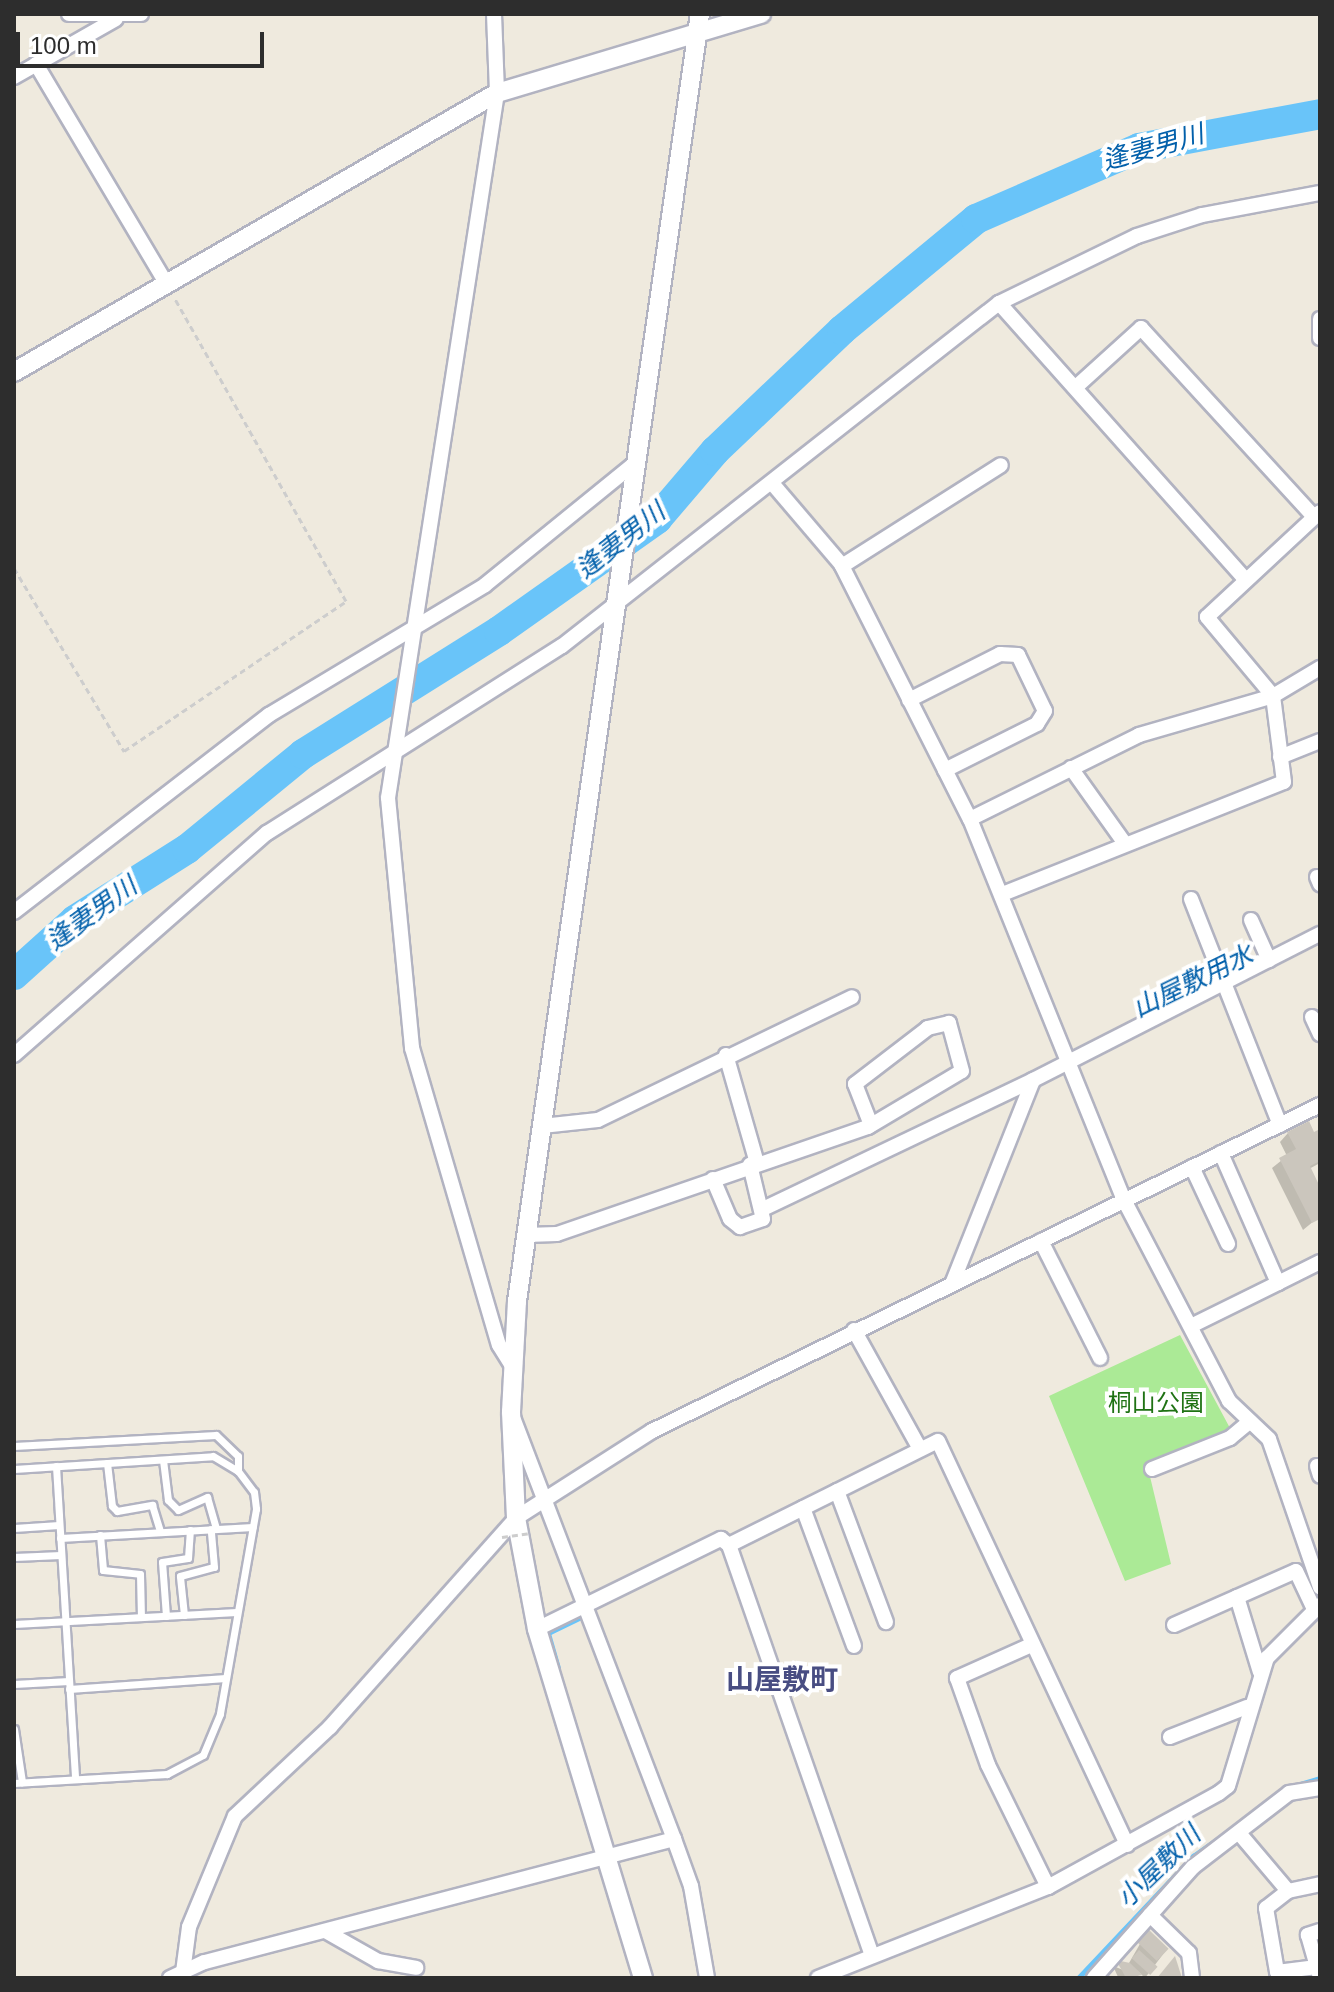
<!DOCTYPE html>
<meta charset="utf-8">
<style>
body{margin:0}
#map{position:relative;width:1334px;height:1992px;overflow:hidden;background:#efeade;font-family:Helvetica,"Noto Sans JP",sans-serif}
div>[style]{position:absolute}
[style*='--x']{left:calc(var(--x)*1px);top:calc(var(--y)*1px);width:calc(var(--w)*1px);rotate:calc(var(--a)*1deg)}
.green>*{inset:0;background:#abea96}
.shadow>*{inset:0;background:#0003}
.stream>*{height:5px;margin:-2.5px;padding:0 2.5px;transform-origin:2.5px;border-radius:2.5px;background:#69c4f9}
.river>*{height:30px;margin:-15px;padding:0 15px;transform-origin:15px;border-radius:15px;background:#69c4f9}
.building>*{inset:0;background:#cbc6bd;transform-origin:0 0}
.path>*{height:3px;margin-top:-1.5px;transform-origin:0;background:repeating-linear-gradient(90deg,#cdcdcd 0 6px,transparent 0 10px)}
.roads{filter:drop-shadow(2px 0 #b2b3c1) drop-shadow(-2px 0 #b2b3c1) drop-shadow(0 2px #b2b3c1) drop-shadow(0 -2px #b2b3c1)}
.service>*{height:7px;margin:-3.5px;padding:0 3.5px;transform-origin:3.5px;border-radius:3.5px;background:#fff}
.minor>*{height:14px;margin:-7px;padding:0 7px;transform-origin:7px;border-radius:7px;background:#fff}
.tertiary>*{height:18px;margin:-9px;padding:0 9px;transform-origin:9px;border-radius:9px;background:#fff}
.path-bridge>*{height:3px;margin-top:-1.5px;transform-origin:0;background:repeating-linear-gradient(90deg,#cdcdcd 0 6px,transparent 0 10px)}
span{translate:-50% -50%;white-space:nowrap;text-align:center;line-height:1.15;-webkit-text-stroke:8px #fff;paint-order:stroke}
.park-label{font-size:24px;color:#1f7214}
.water-label{font-size:26px;color:#0260ab;font-style:italic}
.quarter-label{font-size:28px;color:#484d82;font-weight:700}
.frame{position:absolute;inset:0;border:16px solid #2d2d2d;pointer-events:none}
.scale{position:absolute;left:16px;top:32px;width:248px;height:36px;box-sizing:border-box;border:4px solid #2d2d2d;border-top:0;padding-left:10px;font-size:24px;line-height:28px;white-space:nowrap;color:#2d2d2d;-webkit-text-stroke:6px #fff;paint-order:stroke}
</style>
<div id="map">
<div class="green">
<div style="clip-path:polygon(1180px 1335px,1231px 1430px,1147px 1464px,1171px 1564px,1125px 1581px,1049px 1396px)"></div>
</div>
<div class="shadow">
<div style="clip-path:polygon(1320px 1132px,1320px 1163px,1309px 1169px,1320px 1191px,1320px 1216px,1303px 1230px,1272px 1168px,1287px 1156px,1280px 1142px,1288px 1133px)"></div>
<div style="clip-path:polygon(1148px 1930px,1167px 1949px,1145px 1978px,1129px 1963px)"></div>
<div style="clip-path:polygon(1113px 1966px,1139px 1976px,1111px 1978px,1118px 1977px)"></div>
</div>
<div class="stream">
<div style="--x:558;--y:1668;--w:36;--a:-106"></div>
<div style="--x:548;--y:1633;--w:39;--a:-26"></div>
<div style="--x:1287;--y:1788;--w:34;--a:-17"></div>
<div style="--x:1078;--y:1978;--w:168;--a:-46.7"></div>
<div style="--x:1193;--y:1856;--w:39;--a:-35"></div>
</div>
<div class="river">
<div style="--x:14;--y:975;--w:82;--a:-42"></div>
<div style="--x:75;--y:920;--w:133;--a:-32.4"></div>
<div style="--x:187;--y:849;--w:150;--a:-39.3"></div>
<div style="--x:303;--y:754;--w:231;--a:-32.1"></div>
<div style="--x:499;--y:631;--w:194;--a:-35.3"></div>
<div style="--x:657;--y:519;--w:89;--a:-49.5"></div>
<div style="--x:715;--y:451;--w:175;--a:-43.6"></div>
<div style="--x:842;--y:330;--w:174;--a:-39.6"></div>
<div style="--x:976;--y:219;--w:178;--a:-23.5"></div>
<div style="--x:1139;--y:148;--w:184;--a:-10.6"></div>
</div>
<div class="building">
<div style="clip-path:polygon(1309px 1121px,1314px 1132px,1320px 1129px,1320px 1161px,1310px 1166px,1320px 1187px,1320px 1219px,1312px 1223px,1279px 1158px,1296px 1149px,1287px 1132px)"></div>
<div style="left:1147px;top:1928px;width:30px;height:17px;rotate:44deg"></div>
<div style="left:1139px;top:1950px;width:25px;height:11px;rotate:42deg"></div>
<div style="clip-path:polygon(1175px 1956px,1182px 1978px,1157px 1978px)"></div>
<div style="clip-path:polygon(1116px 1960px,1130px 1963px,1142px 1975px,1126px 1978px)"></div>
</div>
<div class="path">
<div style="--x:14;--y:568;--w:214;--a:59"></div>
<div style="--x:124;--y:751;--w:268;--a:-34"></div>
<div style="--x:346;--y:601;--w:347;--a:-119.5"></div>
</div>
<div class="roads">
<div class="service">
<div style="--x:14;--y:1446;--w:202;--a:-3.1"></div>
<div style="--x:216;--y:1435;--w:30;--a:44"></div>
<div style="--x:238;--y:1456;--w:15;--a:90"></div>
<div style="--x:163;--y:1460;--w:40;--a:82.9"></div>
<div style="--x:168;--y:1500;--w:14;--a:45"></div>
<div style="--x:178;--y:1510;--w:32;--a:-24"></div>
<div style="--x:207;--y:1497;--w:33;--a:74"></div>
<div style="--x:107;--y:1463;--w:43;--a:83.4"></div>
<div style="--x:112;--y:1506;--w:7;--a:45"></div>
<div style="--x:117;--y:1511;--w:36;--a:-10"></div>
<div style="--x:152;--y:1505;--w:28;--a:73"></div>
<div style="--x:56;--y:1466;--w:313;--a:86.5"></div>
<div style="--x:14;--y:1469;--w:199;--a:-3.7"></div>
<div style="--x:213;--y:1456;--w:29;--a:31"></div>
<div style="--x:238;--y:1471;--w:26;--a:53"></div>
<div style="--x:254;--y:1492;--w:17;--a:83"></div>
<div style="--x:256;--y:1509;--w:208;--a:100"></div>
<div style="--x:220;--y:1714;--w:44;--a:112.5"></div>
<div style="--x:203;--y:1755;--w:41;--a:152.2"></div>
<div style="--x:167;--y:1774;--w:153;--a:176.6"></div>
<div style="--x:14;--y:1528;--w:45;--a:-3.8"></div>
<div style="--x:100;--y:1535;--w:35;--a:85"></div>
<div style="--x:103;--y:1570;--w:37;--a:6"></div>
<div style="--x:140;--y:1574;--w:43;--a:88.7"></div>
<div style="--x:60;--y:1538;--w:193;--a:-3.3"></div>
<div style="--x:14;--y:1557;--w:47;--a:-2.4"></div>
<div style="--x:184;--y:1615;--w:39;--a:-96"></div>
<div style="--x:180;--y:1576;--w:35;--a:-15"></div>
<div style="--x:214;--y:1567;--w:38;--a:-95"></div>
<div style="--x:166;--y:1616;--w:54;--a:-94.2"></div>
<div style="--x:162;--y:1562;--w:26;--a:-9"></div>
<div style="--x:188;--y:1558;--w:28;--a:-86"></div>
<div style="--x:14;--y:1624;--w:223;--a:-3.1"></div>
<div style="--x:14;--y:1684;--w:55;--a:-3.1"></div>
<div style="--x:69;--y:1689;--w:157;--a:-4"></div>
<div style="--x:14;--y:1729;--w:54;--a:81.4"></div>
</div>
<div class="minor">
<div style="--x:69;--y:14;--w:72;--a:0"></div>
<div style="--x:494;--y:14;--w:79;--a:87.8"></div>
<div style="--x:497;--y:93;--w:713;--a:98.79"></div>
<div style="--x:388;--y:798;--w:251;--a:84.5"></div>
<div style="--x:412;--y:1048;--w:309;--a:73.7"></div>
<div style="--x:499;--y:1345;--w:25;--a:58"></div>
<div style="--x:36;--y:64;--w:257;--a:59.3"></div>
<div style="--x:14;--y:77;--w:117;--a:-29.6"></div>
<div style="--x:999;--y:303;--w:371;--a:48.3"></div>
<div style="--x:1320;--y:319;--w:19;--a:90"></div>
<div style="--x:1076;--y:387;--w:88;--a:-42.2"></div>
<div style="--x:1141;--y:328;--w:256;--a:47.5"></div>
<div style="--x:772;--y:483;--w:106;--a:49.6"></div>
<div style="--x:841;--y:564;--w:286;--a:63.2"></div>
<div style="--x:970;--y:819;--w:411;--a:68"></div>
<div style="--x:1124;--y:1200;--w:227;--a:62.4"></div>
<div style="--x:1229;--y:1401;--w:55;--a:43.5"></div>
<div style="--x:1269;--y:1439;--w:157;--a:71"></div>
<div style="--x:842;--y:566;--w:188;--a:-32.4"></div>
<div style="--x:909;--y:700;--w:102;--a:-26.8"></div>
<div style="--x:1000;--y:654;--w:18;--a:3"></div>
<div style="--x:1018;--y:655;--w:62;--a:64.3"></div>
<div style="--x:1045;--y:711;--w:15;--a:122"></div>
<div style="--x:1037;--y:724;--w:103;--a:153.4"></div>
<div style="--x:1280;--y:757;--w:43;--a:-21.8"></div>
<div style="--x:1071;--y:768;--w:90;--a:54.5"></div>
<div style="--x:970;--y:819;--w:189;--a:-26.4"></div>
<div style="--x:1139;--y:735;--w:140;--a:-16.2"></div>
<div style="--x:1273;--y:696;--w:55;--a:-30.8"></div>
<div style="--x:1317;--y:877;--w:8;--a:67"></div>
<div style="--x:1005;--y:893;--w:300;--a:-21.7"></div>
<div style="--x:1284;--y:782;--w:87;--a:-97.3"></div>
<div style="--x:1273;--y:696;--w:103;--a:-129.9"></div>
<div style="--x:1207;--y:617;--w:154;--a:-42.9"></div>
<div style="--x:1191;--y:899;--w:243;--a:68.5"></div>
<div style="--x:14;--y:912;--w:322;--a:-37.7"></div>
<div style="--x:269;--y:715;--w:252;--a:-31"></div>
<div style="--x:485;--y:585;--w:192;--a:-39.1"></div>
<div style="--x:1251;--y:920;--w:44;--a:65.8"></div>
<div style="--x:1312;--y:1017;--w:19;--a:65"></div>
<div style="--x:14;--y:1055;--w:337;--a:-41.3"></div>
<div style="--x:267;--y:833;--w:349;--a:-32.4"></div>
<div style="--x:562;--y:646;--w:556;--a:-38.13"></div>
<div style="--x:999;--y:303;--w:153;--a:-25.9"></div>
<div style="--x:1137;--y:236;--w:68;--a:-17.9"></div>
<div style="--x:1202;--y:215;--w:120;--a:-10.6"></div>
<div style="--x:726;--y:1055;--w:112;--a:74"></div>
<div style="--x:542;--y:1126;--w:56;--a:-6.1"></div>
<div style="--x:598;--y:1120;--w:282;--a:-25.8"></div>
<div style="--x:1192;--y:1167;--w:85;--a:64.9"></div>
<div style="--x:713;--y:1179;--w:43;--a:67"></div>
<div style="--x:730;--y:1219;--w:13;--a:39"></div>
<div style="--x:740;--y:1227;--w:24;--a:-19"></div>
<div style="--x:763;--y:1219;--w:56;--a:-103.5"></div>
<div style="--x:765;--y:1208;--w:297;--a:-25.5"></div>
<div style="--x:526;--y:1235;--w:31;--a:-2"></div>
<div style="--x:557;--y:1234;--w:329;--a:-19"></div>
<div style="--x:868;--y:1127;--w:109;--a:-30.8"></div>
<div style="--x:962;--y:1071;--w:50;--a:-105.2"></div>
<div style="--x:949;--y:1023;--w:22;--a:167"></div>
<div style="--x:928;--y:1028;--w:92;--a:142.5"></div>
<div style="--x:855;--y:1084;--w:44;--a:68.7"></div>
<div style="--x:1041;--y:1241;--w:131;--a:63.2"></div>
<div style="--x:1278;--y:1283;--w:47;--a:-26.6"></div>
<div style="--x:952;--y:1284;--w:219;--a:-68.3"></div>
<div style="--x:1033;--y:1080;--w:322;--a:-27"></div>
<div style="--x:1193;--y:1325;--w:95;--a:-26.3"></div>
<div style="--x:1278;--y:1283;--w:142;--a:-113.7"></div>
<div style="--x:854;--y:1330;--w:136;--a:61"></div>
<div style="--x:1317;--y:1466;--w:10;--a:73"></div>
<div style="--x:1152;--y:1469;--w:84;--a:-21.7"></div>
<div style="--x:1230;--y:1438;--w:26;--a:-40"></div>
<div style="--x:837;--y:1491;--w:140;--a:69.5"></div>
<div style="--x:803;--y:1508;--w:147;--a:69.7"></div>
<div style="--x:729;--y:1545;--w:435;--a:70.8"></div>
<div style="--x:1237;--y:1597;--w:78;--a:73"></div>
<div style="--x:1174;--y:1625;--w:133;--a:-23.9"></div>
<div style="--x:1296;--y:1571;--w:42;--a:64.7"></div>
<div style="--x:537;--y:1629;--w:205;--a:-26.1"></div>
<div style="--x:721;--y:1539;--w:10;--a:37"></div>
<div style="--x:729;--y:1545;--w:233;--a:-26.5"></div>
<div style="--x:938;--y:1441;--w:446;--a:64.9"></div>
<div style="--x:1029;--y:1646;--w:79;--a:156"></div>
<div style="--x:957;--y:1678;--w:92;--a:70.4"></div>
<div style="--x:988;--y:1765;--w:136;--a:63.8"></div>
<div style="--x:1170;--y:1737;--w:83;--a:-21.3"></div>
<div style="--x:1239;--y:1833;--w:76;--a:49.8"></div>
<div style="--x:1288;--y:1891;--w:33;--a:-12"></div>
<div style="--x:674;--y:1839;--w:50;--a:70.1"></div>
<div style="--x:691;--y:1886;--w:93;--a:80.1"></div>
<div style="--x:1288;--y:1891;--w:28;--a:142"></div>
<div style="--x:1266;--y:1908;--w:65;--a:80.2"></div>
<div style="--x:1277;--y:1972;--w:40;--a:-7.1"></div>
<div style="--x:1150;--y:1915;--w:54;--a:44.3"></div>
<div style="--x:1189;--y:1953;--w:25;--a:83"></div>
<div style="--x:1320;--y:1931;--w:13;--a:162"></div>
<div style="--x:1308;--y:1935;--w:44;--a:74.1"></div>
<div style="--x:327;--y:1932;--w:59;--a:29.6"></div>
<div style="--x:378;--y:1961;--w:39;--a:10"></div>
<div style="--x:183;--y:1972;--w:45;--a:-82.4"></div>
<div style="--x:189;--y:1927;--w:120;--a:-67.5"></div>
<div style="--x:235;--y:1816;--w:130;--a:-43.1"></div>
<div style="--x:330;--y:1727;--w:280;--a:-48.3"></div>
<div style="--x:516;--y:1518;--w:161;--a:-32.6"></div>
<div style="--x:652;--y:1431;--w:743;--a:-26.01"></div>
<div style="--x:170;--y:1978;--w:38;--a:-25"></div>
<div style="--x:205;--y:1962;--w:485;--a:-14.7"></div>
<div style="--x:674;--y:1839;--w:455;--a:-110.9"></div>
<div style="--x:818;--y:1978;--w:247;--a:-21.6"></div>
<div style="--x:1048;--y:1887;--w:195;--a:-28.8"></div>
<div style="--x:1219;--y:1793;--w:11;--a:-38"></div>
<div style="--x:1228;--y:1786;--w:134;--a:-73.1"></div>
<div style="--x:1267;--y:1658;--w:75;--a:-45"></div>
<div style="--x:1094;--y:1978;--w:149;--a:-48.3"></div>
<div style="--x:1193;--y:1867;--w:121;--a:-37.6"></div>
<div style="--x:1289;--y:1793;--w:31;--a:-9"></div>
</div>
<div class="tertiary">
<div style="--x:14;--y:372;--w:558;--a:-30.01"></div>
<div style="--x:497;--y:93;--w:276;--a:-16.7"></div>
<div style="--x:643;--y:1978;--w:365;--a:-106.9"></div>
<div style="--x:537;--y:1629;--w:113;--a:-100.7"></div>
<div style="--x:516;--y:1518;--w:106;--a:-92.7"></div>
<div style="--x:511;--y:1412;--w:111;--a:-86.9"></div>
<div style="--x:517;--y:1301;--w:1300;--a:-81.91"></div>
</div>
</div>
<div class="path-bridge">
<div style="--x:502;--y:1537;--w:29;--a:-8"></div>
</div>
<div class="park-label">
<span style="left:1156px;top:1403px">桐山公園</span>
</div>
<div class="water-label">
<span style="left:1153px;top:148px;rotate:-16deg">逢妻男川</span>
<span style="left:621px;top:541px;rotate:-38deg">逢妻男川</span>
<span style="left:92px;top:914px;rotate:-36deg">逢妻男川</span>
<span style="left:1193px;top:982px;rotate:-26deg">山屋敷用水</span>
<span style="left:1159px;top:1867px;rotate:-44deg">小屋敷川</span>
</div>
<div class="quarter-label">
<span style="left:782px;top:1680px">山屋敷町</span>
</div>
<div class="frame"></div>
<div class="scale">100 m</div>
</div>
